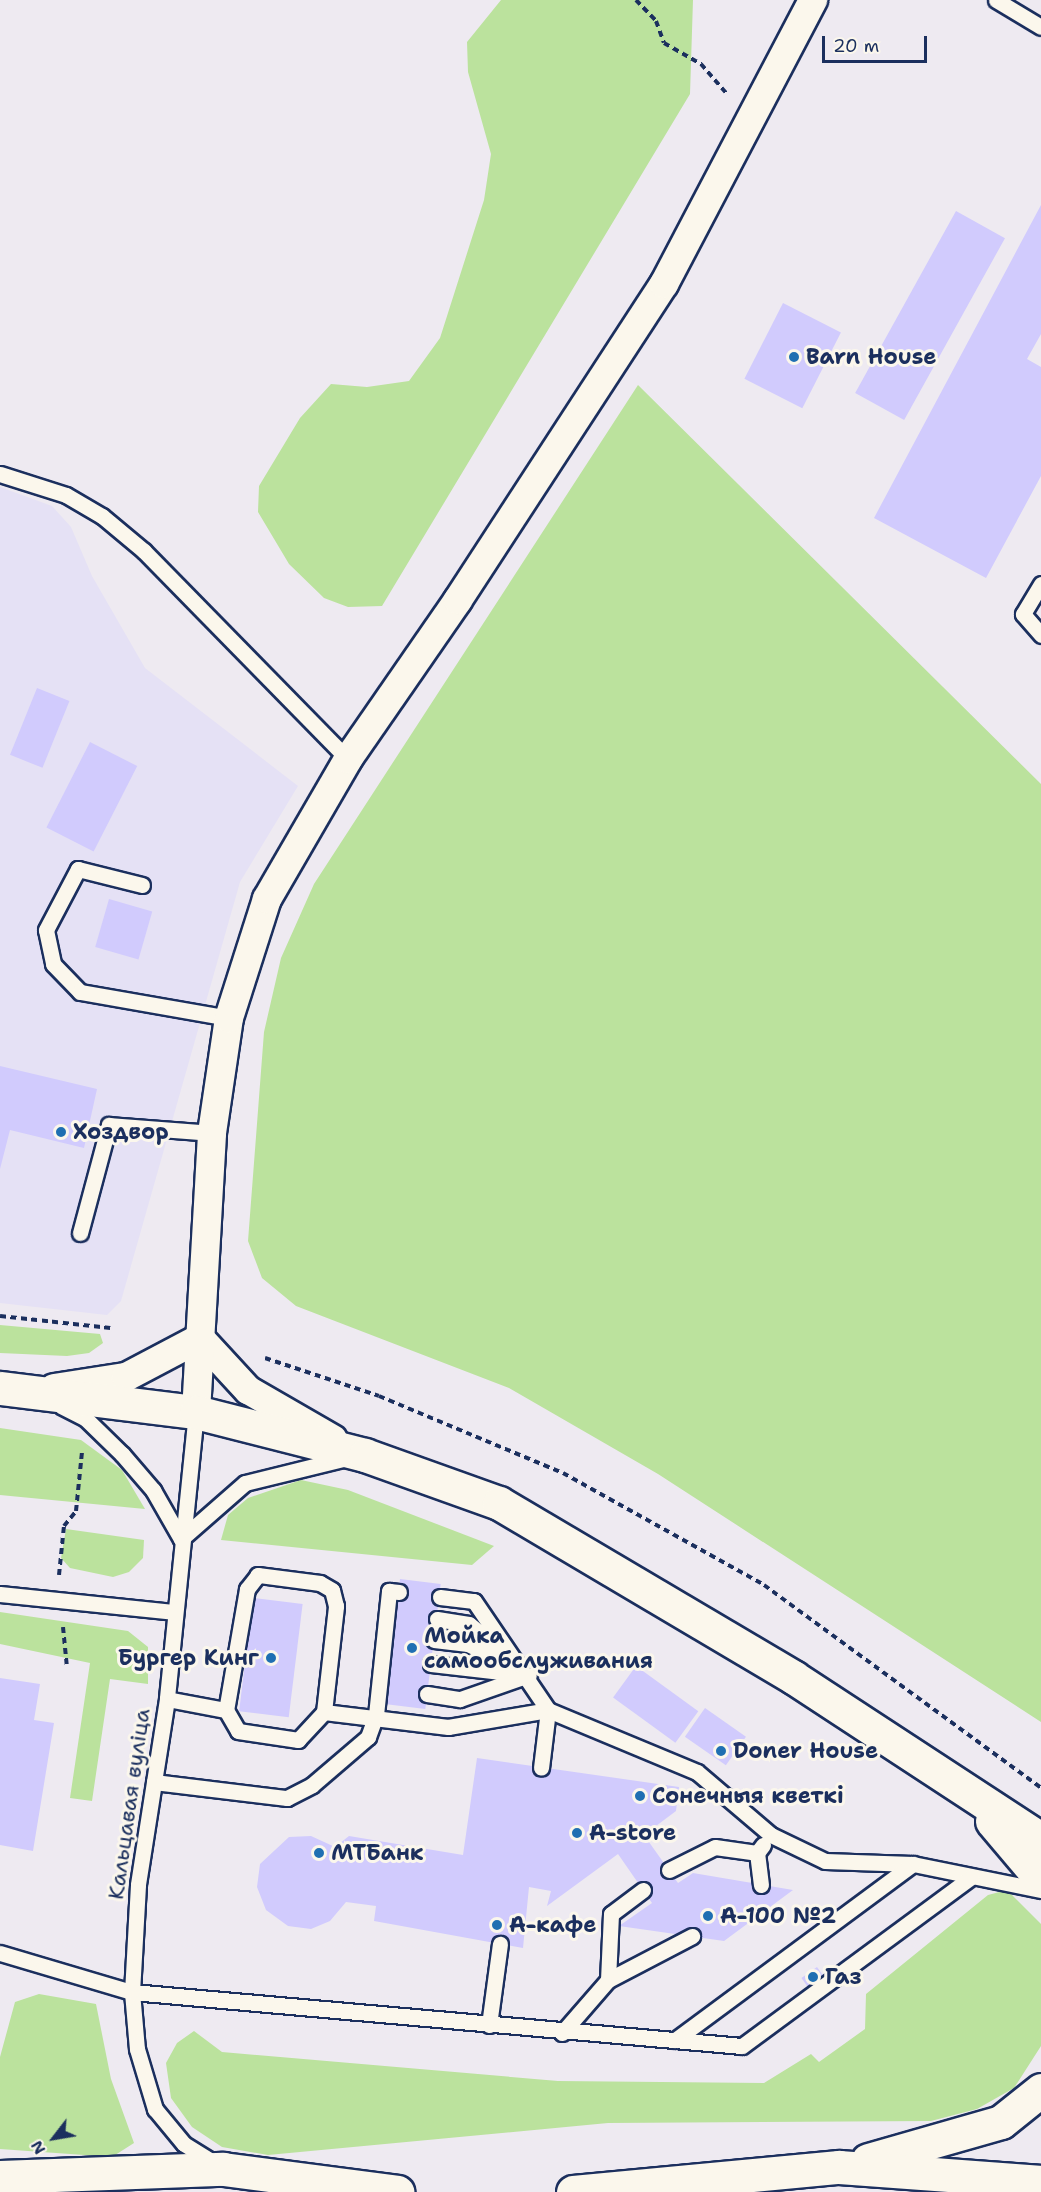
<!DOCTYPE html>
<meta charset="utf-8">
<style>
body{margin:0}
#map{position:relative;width:1041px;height:2192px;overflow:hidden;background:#eeeaf1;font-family:"Shantell Sans",sans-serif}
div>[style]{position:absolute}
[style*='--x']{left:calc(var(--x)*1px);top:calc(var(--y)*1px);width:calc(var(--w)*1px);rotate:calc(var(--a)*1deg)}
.built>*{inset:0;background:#e5e1f5}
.green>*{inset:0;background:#bbe29d}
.building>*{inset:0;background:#d1cbfd;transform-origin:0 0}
.path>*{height:4px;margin-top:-2px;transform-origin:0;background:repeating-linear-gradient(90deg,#1b2f5e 0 6px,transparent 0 10.5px)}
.roads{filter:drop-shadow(2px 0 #1b2f5e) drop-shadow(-2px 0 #1b2f5e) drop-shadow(0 2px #1b2f5e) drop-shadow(0 -2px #1b2f5e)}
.service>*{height:15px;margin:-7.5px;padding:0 7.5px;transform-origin:7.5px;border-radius:7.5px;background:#fbf7ec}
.minor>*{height:28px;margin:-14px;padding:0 14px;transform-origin:14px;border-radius:14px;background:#fbf7ec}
.trunk>*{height:33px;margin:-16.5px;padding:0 16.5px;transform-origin:16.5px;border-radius:16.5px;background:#fbf7ec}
.dots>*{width:16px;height:16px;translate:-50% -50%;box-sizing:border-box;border:3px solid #fbf7ec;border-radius:50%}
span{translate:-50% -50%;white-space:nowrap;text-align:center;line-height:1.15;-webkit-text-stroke:6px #fbf7ec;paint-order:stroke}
.poi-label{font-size:22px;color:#1b2f5e;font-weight:700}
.left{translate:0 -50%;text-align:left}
.right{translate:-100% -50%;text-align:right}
.street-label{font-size:22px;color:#1b2f5e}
.north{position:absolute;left:24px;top:2108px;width:60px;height:60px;-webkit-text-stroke:4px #fbf7ec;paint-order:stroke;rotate:239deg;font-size:16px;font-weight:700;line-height:24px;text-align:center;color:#1b2f5e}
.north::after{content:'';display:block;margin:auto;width:21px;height:27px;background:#1b2f5e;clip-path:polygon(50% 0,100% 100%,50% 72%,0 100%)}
.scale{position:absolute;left:822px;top:36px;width:105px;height:27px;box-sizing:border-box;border:3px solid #1b2f5e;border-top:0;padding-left:8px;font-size:18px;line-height:21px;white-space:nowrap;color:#1b2f5e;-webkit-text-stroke:4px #fbf7ec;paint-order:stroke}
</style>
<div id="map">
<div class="built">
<div style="clip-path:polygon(0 487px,52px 506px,71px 527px,92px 576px,145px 668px,298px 786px,240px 882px,121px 1301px,107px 1315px,0 1303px)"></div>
</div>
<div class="green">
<div style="clip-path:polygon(501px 0,693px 0,690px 94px,382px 606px,348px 607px,324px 598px,289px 564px,258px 512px,259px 486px,300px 418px,331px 384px,367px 387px,409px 381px,440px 338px,484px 200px,491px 154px,468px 72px,467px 42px)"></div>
<div style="clip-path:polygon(638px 385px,1041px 784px,1041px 1722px,658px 1474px,509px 1388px,296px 1306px,262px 1278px,248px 1241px,264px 1032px,281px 958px,314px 884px)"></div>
<div style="clip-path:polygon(0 1325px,100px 1334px,103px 1343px,89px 1353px,67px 1356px,0 1353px)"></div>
<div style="clip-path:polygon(0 1428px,81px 1440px,122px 1470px,145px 1509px,0 1495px)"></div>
<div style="clip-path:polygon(301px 1480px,348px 1490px,494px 1546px,472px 1565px,221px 1540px,228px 1515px,248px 1498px)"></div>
<div style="clip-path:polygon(66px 1529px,144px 1540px,143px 1558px,129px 1572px,113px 1577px,70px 1568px,61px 1558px)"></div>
<div style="clip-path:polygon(0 1612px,128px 1631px,148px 1647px,148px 1684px,110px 1679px,92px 1801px,70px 1798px,90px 1663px,0 1644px)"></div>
<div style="clip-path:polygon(1007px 1890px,1041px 1924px,1041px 2046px,1014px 2088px,977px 2109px,931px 2121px,608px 2123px,268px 2155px,222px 2147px,192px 2127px,171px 2098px,166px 2063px,177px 2043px,194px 2031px,222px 2052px,558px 2081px,764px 2083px,811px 2054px,819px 2062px,865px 2029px,866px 1994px,988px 1895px)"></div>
<div style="clip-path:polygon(39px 1994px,96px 2004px,111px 2079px,134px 2143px,112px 2157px,0 2149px,0 2057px,15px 2002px)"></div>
</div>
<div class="building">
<div style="clip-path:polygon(1041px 205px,1041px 334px,1027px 359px,1041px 367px,1041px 476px,986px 578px,874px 518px)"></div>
<div style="left:956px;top:211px;width:56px;height:208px;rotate:29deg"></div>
<div style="left:783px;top:303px;width:65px;height:85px;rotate:27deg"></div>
<div style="left:37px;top:688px;width:35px;height:72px;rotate:22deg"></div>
<div style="left:90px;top:742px;width:53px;height:96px;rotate:27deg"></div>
<div style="left:109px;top:899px;width:45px;height:50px;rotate:16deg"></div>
<div style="clip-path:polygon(0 1066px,97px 1089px,84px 1148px,10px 1130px,0 1169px)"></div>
<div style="left:400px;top:1579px;width:41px;height:126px;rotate:7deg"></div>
<div style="left:253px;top:1598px;width:50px;height:114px;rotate:7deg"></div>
<div style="left:636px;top:1666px;width:77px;height:39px;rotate:36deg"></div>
<div style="clip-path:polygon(0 1678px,40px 1684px,34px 1720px,54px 1723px,33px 1851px,0 1845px)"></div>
<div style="left:705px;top:1708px;width:50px;height:35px;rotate:35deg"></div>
<div style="clip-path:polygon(477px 1758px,679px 1787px,676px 1811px,644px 1835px,678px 1883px,693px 1873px,793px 1890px,724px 1941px,619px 1926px,652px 1903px,618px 1854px,547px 1906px,551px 1891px,529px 1887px,523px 1948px,374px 1921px,376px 1906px,346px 1902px,330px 1921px,311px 1929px,288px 1926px,266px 1910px,257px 1887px,260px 1864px,289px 1837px,311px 1836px,335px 1847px,349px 1836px,463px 1855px)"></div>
<div style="left:817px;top:1967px;width:12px;height:19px;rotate:55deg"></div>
</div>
<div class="path">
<div style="--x:636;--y:0;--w:29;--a:46"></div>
<div style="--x:656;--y:21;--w:23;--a:70"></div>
<div style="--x:664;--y:43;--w:43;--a:29.6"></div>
<div style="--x:701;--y:64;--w:40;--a:49"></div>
<div style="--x:0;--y:1316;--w:111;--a:6.2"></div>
<div style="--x:265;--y:1358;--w:120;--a:18.4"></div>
<div style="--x:379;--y:1396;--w:199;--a:22.7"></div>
<div style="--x:563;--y:1473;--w:230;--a:29.1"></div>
<div style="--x:764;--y:1585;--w:343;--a:36.2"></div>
<div style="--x:59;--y:1575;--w:49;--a:-84.2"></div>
<div style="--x:64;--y:1526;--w:19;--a:-51"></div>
<div style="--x:76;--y:1511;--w:59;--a:-84.2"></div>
<div style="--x:63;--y:1627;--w:41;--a:84.4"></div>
</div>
<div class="roads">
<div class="service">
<div style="--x:996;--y:0;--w:52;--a:31"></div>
<div style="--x:0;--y:474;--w:69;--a:17.7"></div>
<div style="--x:66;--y:495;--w:42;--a:30.3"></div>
<div style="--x:102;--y:516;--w:55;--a:39.8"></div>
<div style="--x:144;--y:551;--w:291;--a:45.6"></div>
<div style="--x:1041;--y:584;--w:35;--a:121"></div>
<div style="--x:1023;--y:614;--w:28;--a:49"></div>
<div style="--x:142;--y:885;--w:66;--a:-166"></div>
<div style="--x:78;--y:869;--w:69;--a:117.7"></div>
<div style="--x:46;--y:930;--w:35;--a:78"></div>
<div style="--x:53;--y:964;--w:39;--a:46"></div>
<div style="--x:80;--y:992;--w:151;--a:9.9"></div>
<div style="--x:80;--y:1233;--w:112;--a:-75"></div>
<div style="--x:109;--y:1125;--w:103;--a:4.4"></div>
<div style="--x:61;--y:1406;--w:27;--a:27"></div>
<div style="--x:85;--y:1418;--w:52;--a:44.2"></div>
<div style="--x:122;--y:1454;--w:48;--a:49.3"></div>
<div style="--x:153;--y:1490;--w:56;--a:60.3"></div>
<div style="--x:196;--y:1412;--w:288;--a:95.8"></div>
<div style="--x:167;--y:1699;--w:188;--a:98.9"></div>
<div style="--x:138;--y:1885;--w:107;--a:93.2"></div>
<div style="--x:132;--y:1992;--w:57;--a:85"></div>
<div style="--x:137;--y:2049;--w:63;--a:73.3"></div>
<div style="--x:155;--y:2109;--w:45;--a:50.4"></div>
<div style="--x:184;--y:2144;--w:38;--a:32"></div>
<div style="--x:181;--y:1539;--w:85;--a:-41.2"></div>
<div style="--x:245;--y:1483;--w:101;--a:-13.8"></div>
<div style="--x:0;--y:1594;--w:174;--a:5.9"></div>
<div style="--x:440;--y:1597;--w:34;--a:7"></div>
<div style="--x:474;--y:1601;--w:132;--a:55.8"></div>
<div style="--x:548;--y:1710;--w:161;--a:22.6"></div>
<div style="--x:697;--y:1772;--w:97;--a:40.4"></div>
<div style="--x:771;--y:1835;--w:60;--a:25.7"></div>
<div style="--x:825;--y:1861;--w:88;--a:2"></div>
<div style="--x:913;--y:1864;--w:131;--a:11.5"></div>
<div style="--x:437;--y:1619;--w:32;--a:9"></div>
<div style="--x:469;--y:1624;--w:50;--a:40.1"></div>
<div style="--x:434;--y:1640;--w:34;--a:7"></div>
<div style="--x:468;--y:1644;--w:45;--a:26.6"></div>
<div style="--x:431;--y:1664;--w:88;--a:6.6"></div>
<div style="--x:427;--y:1694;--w:33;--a:9"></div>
<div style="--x:460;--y:1699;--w:73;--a:-19.2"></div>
<div style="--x:167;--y:1699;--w:60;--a:10.6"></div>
<div style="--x:226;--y:1710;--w:24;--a:60"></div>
<div style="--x:238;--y:1731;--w:61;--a:8.5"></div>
<div style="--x:298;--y:1740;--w:38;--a:-47"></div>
<div style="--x:324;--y:1712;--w:107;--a:-83.5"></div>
<div style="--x:336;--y:1606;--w:16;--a:-104"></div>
<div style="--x:332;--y:1590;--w:14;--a:-150"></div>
<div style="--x:320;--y:1583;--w:63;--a:-172.6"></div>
<div style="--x:258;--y:1575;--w:18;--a:128"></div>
<div style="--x:247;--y:1589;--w:123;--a:99.8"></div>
<div style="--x:324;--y:1712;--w:125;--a:6.9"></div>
<div style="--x:448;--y:1727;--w:101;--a:-9.6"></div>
<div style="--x:548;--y:1710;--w:58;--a:96.9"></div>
<div style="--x:154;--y:1782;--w:134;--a:6.9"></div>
<div style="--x:287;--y:1798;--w:28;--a:-27"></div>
<div style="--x:312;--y:1785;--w:74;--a:-40.6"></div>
<div style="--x:368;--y:1737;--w:23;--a:-70"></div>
<div style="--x:376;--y:1715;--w:125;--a:-84"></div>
<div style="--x:389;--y:1591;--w:10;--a:6"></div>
<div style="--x:669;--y:1870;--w:51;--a:-26.6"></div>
<div style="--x:715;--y:1847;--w:42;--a:8.1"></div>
<div style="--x:761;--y:1885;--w:32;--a:-97"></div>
<div style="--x:757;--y:1853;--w:10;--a:-53"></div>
<div style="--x:0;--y:1953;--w:138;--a:16.5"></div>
<div style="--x:132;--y:1992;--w:612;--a:5.06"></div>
<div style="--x:742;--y:2046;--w:285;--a:-36.4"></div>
<div style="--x:608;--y:1980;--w:66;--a:-87.4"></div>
<div style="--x:611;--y:1914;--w:40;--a:-37"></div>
<div style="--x:489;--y:2025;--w:82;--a:-82.3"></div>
<div style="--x:562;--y:2033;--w:70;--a:-49"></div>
<div style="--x:608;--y:1980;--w:95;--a:-27.6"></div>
<div style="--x:675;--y:2040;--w:296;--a:-36.5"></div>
</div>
<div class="minor">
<div style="--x:200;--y:1338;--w:71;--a:47.3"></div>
<div style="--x:248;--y:1390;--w:98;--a:30"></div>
<div style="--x:54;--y:1388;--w:73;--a:-8.7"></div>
<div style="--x:126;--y:1377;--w:84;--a:-27.8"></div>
<div style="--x:196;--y:1412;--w:279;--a:-86.7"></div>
<div style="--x:212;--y:1133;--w:116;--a:-81.6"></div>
<div style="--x:229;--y:1018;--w:125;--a:-72.3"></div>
<div style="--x:267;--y:899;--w:162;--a:-59.9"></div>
<div style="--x:348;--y:759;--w:193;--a:-55.3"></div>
<div style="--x:458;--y:600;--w:377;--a:-56.9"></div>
<div style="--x:664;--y:284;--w:321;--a:-62.3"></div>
</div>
<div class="trunk">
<div style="--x:0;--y:1388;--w:197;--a:7"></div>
<div style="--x:196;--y:1412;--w:174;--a:14.3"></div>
<div style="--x:365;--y:1455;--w:142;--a:19.7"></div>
<div style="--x:499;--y:1503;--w:342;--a:30.6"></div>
<div style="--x:793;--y:1677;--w:296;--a:33.2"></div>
<div style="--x:992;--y:1821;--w:76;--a:49.8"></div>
<div style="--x:868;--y:2160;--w:138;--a:-15.9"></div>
<div style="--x:1001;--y:2122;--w:51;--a:-38.7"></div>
<div style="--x:0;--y:2177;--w:223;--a:-2.1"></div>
<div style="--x:223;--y:2169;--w:176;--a:7.5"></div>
<div style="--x:573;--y:2192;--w:267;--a:-5.4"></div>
<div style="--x:839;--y:2167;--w:203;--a:4.2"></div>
</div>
</div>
<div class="dots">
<div style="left:794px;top:357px;background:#1f6fb2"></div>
<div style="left:61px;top:1132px;background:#1f6fb2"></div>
<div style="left:412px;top:1648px;background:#1f6fb2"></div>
<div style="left:271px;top:1658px;background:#1f6fb2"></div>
<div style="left:721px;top:1751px;background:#1f6fb2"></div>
<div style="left:640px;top:1796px;background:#1f6fb2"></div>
<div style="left:577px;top:1833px;background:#1f6fb2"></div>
<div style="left:319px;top:1853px;background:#1f6fb2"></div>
<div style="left:708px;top:1916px;background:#1f6fb2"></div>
<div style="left:497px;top:1925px;background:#1f6fb2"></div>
<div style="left:813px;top:1977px;background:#1f6fb2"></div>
</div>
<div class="poi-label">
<span class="left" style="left:806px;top:357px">Barn House</span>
<span class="left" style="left:73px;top:1132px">Хоздвор</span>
<span class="left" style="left:424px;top:1648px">Мойка<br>самообслуживания</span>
<span class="right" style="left:259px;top:1658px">Бургер Кинг</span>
<span class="left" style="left:733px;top:1751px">Doner House</span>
<span class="left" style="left:652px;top:1796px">Сонечныя кветкі</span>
<span class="left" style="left:589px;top:1833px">A-store</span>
<span class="left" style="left:331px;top:1853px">МТБанк</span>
<span class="left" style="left:720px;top:1916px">А-100 №2</span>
<span class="left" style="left:509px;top:1925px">А-кафе</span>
<span class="left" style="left:825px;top:1977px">Газ</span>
</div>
<div class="street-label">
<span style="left:129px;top:1804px;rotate:-82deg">Кальцавая вуліца</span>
</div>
<div class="north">N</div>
<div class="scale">20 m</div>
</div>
